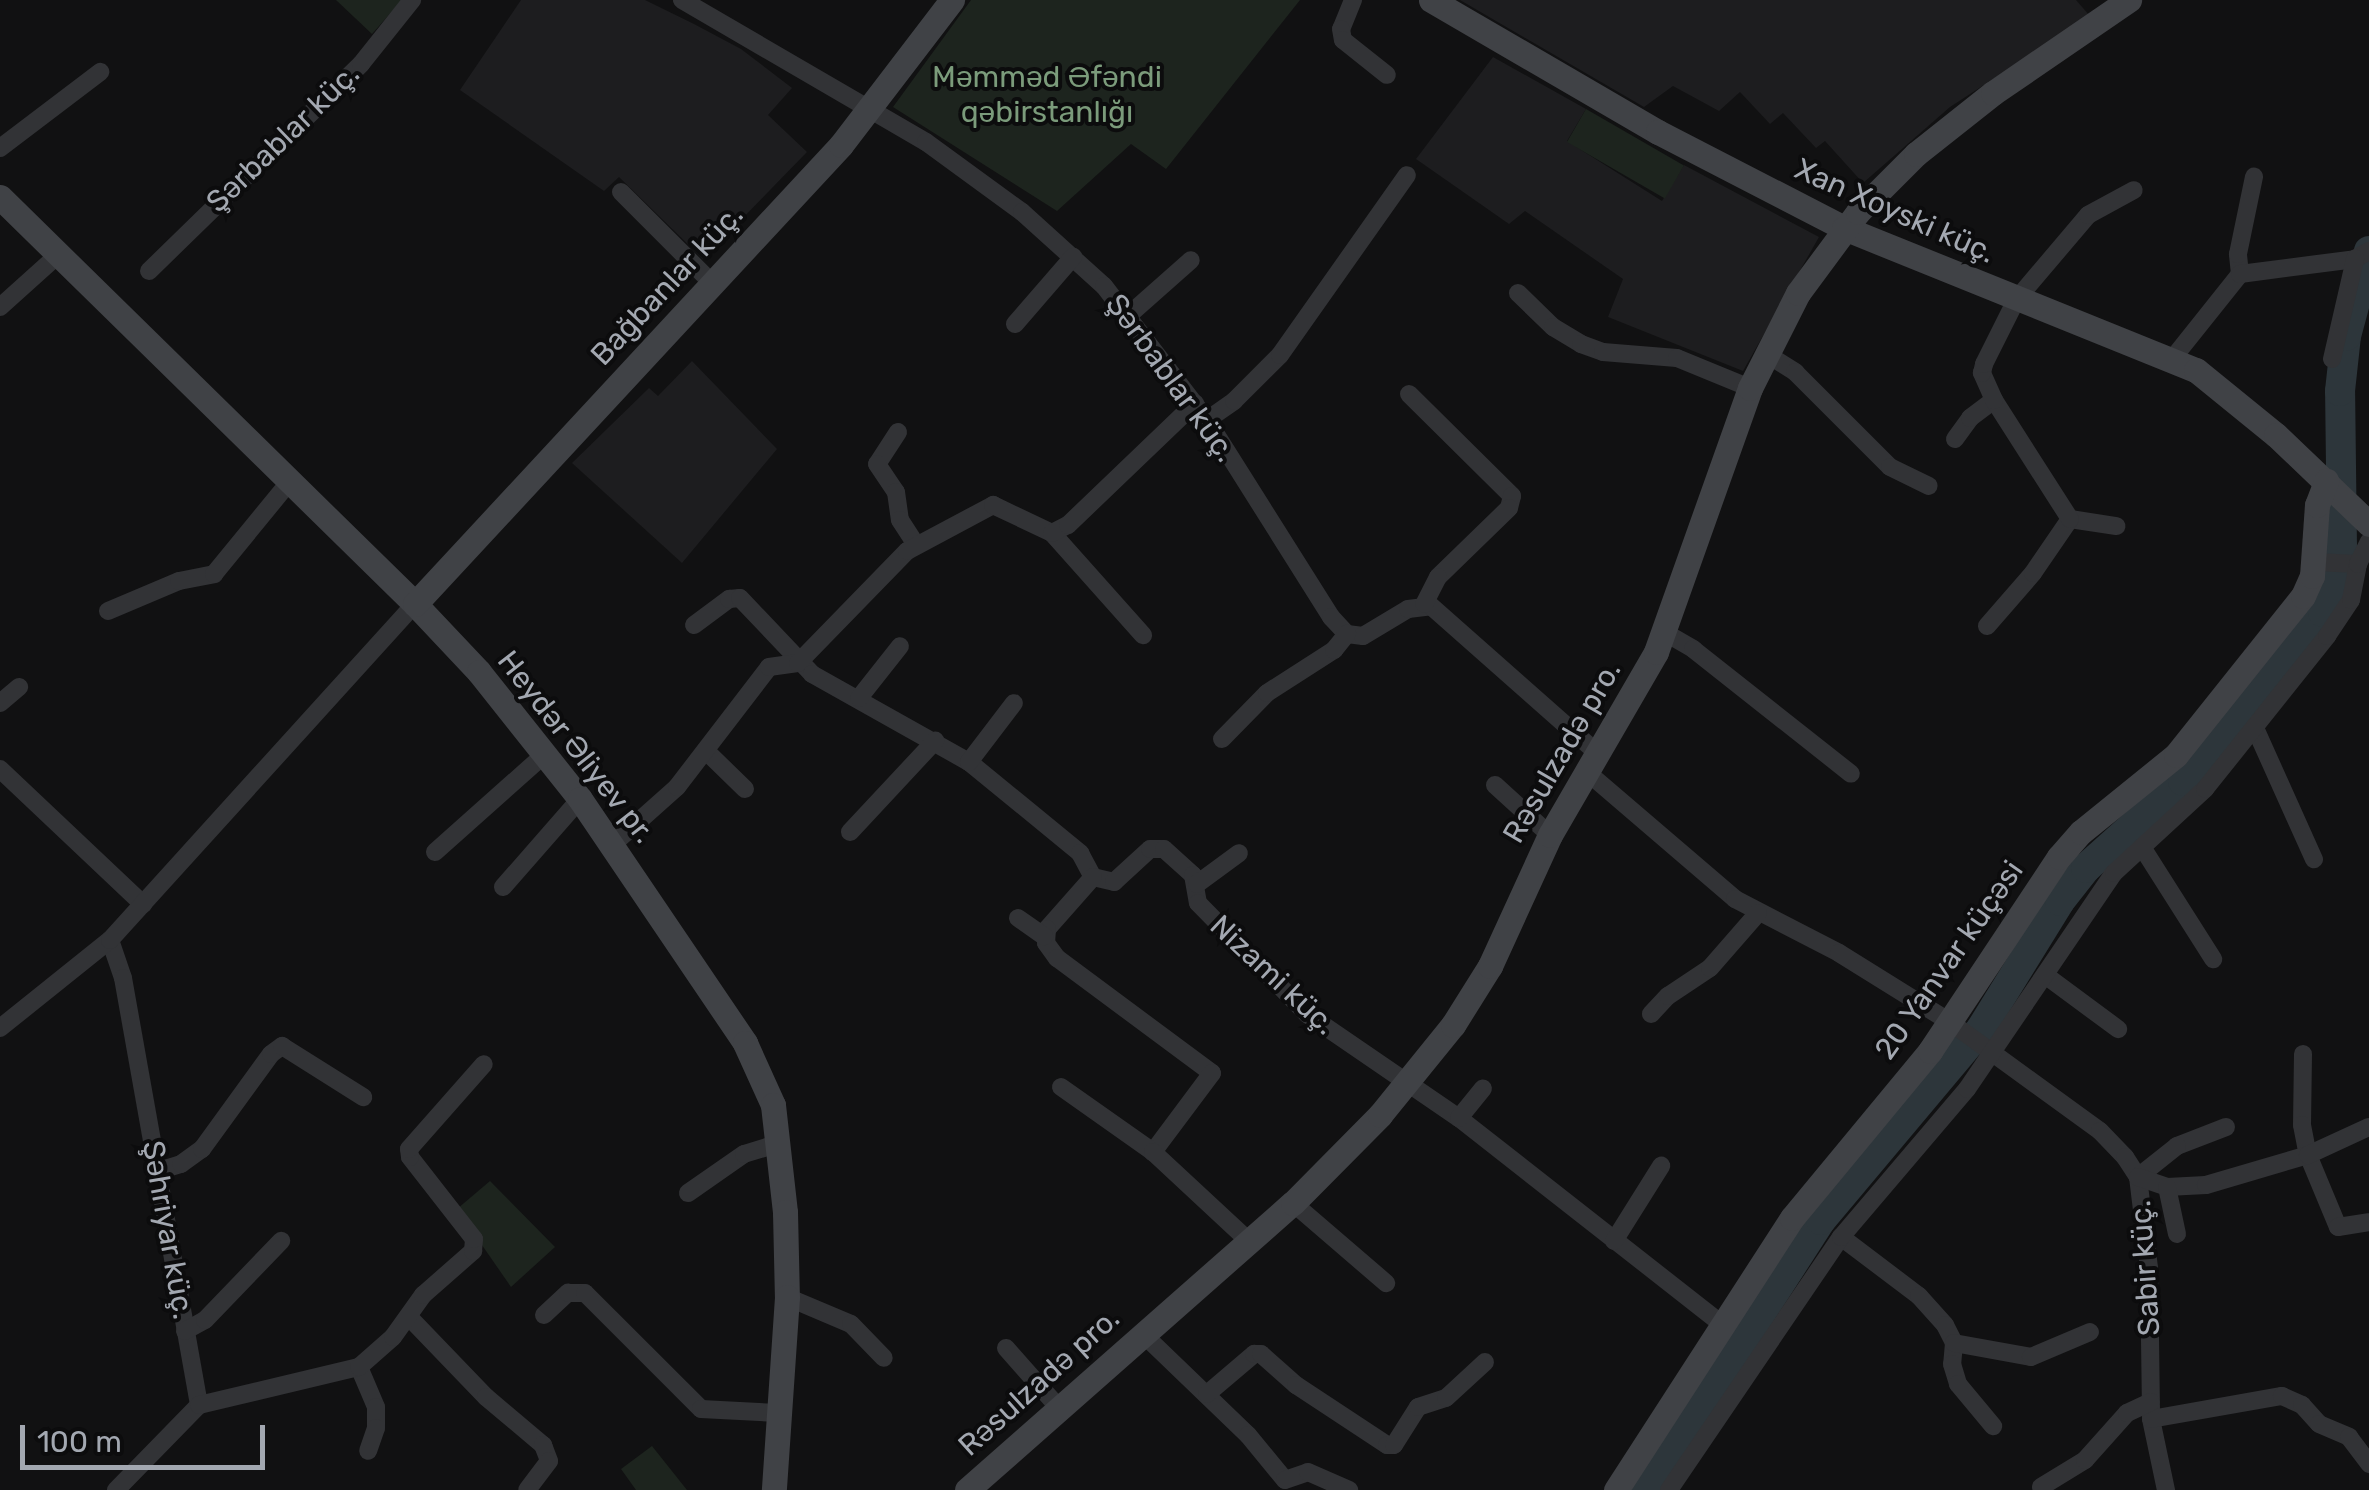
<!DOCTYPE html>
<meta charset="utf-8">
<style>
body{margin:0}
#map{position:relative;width:2369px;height:1490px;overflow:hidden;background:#111112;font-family:Rubik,sans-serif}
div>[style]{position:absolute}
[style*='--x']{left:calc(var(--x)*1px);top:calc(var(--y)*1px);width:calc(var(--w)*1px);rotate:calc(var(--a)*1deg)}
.built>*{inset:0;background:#1d1d1f}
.green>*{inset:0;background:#1d241e;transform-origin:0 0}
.river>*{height:30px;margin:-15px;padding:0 15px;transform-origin:15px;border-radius:15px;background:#2d363b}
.street>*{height:18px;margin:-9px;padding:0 9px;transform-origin:9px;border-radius:9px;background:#323336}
.secondary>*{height:25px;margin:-12.5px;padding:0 12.5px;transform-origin:12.5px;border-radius:12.5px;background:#404246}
span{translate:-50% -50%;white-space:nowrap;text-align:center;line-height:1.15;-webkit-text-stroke:8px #0c0c0d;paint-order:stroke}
.park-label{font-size:30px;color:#7b9b7b}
.street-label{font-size:30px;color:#a3a8b1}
.scale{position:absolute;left:20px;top:1425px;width:245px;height:45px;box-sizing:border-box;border:5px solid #a3a8b1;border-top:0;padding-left:12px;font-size:30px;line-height:35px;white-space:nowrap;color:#a3a8b1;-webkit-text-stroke:8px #0c0c0d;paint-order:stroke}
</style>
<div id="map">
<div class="built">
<div style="clip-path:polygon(521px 0,645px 0,694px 24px,741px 49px,792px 88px,768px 115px,807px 152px,703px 259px,619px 177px,604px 191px,460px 90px)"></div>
<div style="clip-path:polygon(1460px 0,2076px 0,2090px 16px,1950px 107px,1863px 183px,1825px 141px,1816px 148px,1783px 113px,1770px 124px,1740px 92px,1719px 111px,1673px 86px,1644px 107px)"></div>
<div style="clip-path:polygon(1493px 57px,1586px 109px,1567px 141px,1662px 201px,1684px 165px,1819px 237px,1743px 371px,1608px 317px,1623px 279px,1525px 211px,1509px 224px,1416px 159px)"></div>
<div style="clip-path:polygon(692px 361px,777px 449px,682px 563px,572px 463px,649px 388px,658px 396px)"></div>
</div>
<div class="green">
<div style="clip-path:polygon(336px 0,402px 0,372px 34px)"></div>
<div style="clip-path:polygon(971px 0,1300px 0,1166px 169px,1131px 144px,1057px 211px,893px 107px)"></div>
<div style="left:1586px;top:109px;width:113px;height:38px;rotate:30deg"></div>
<div style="clip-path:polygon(490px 1181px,555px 1247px,511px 1287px,457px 1209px)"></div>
<div style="clip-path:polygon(652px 1446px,687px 1490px,636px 1490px,621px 1469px)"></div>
</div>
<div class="river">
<div style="--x:1647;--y:1490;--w:321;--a:-57.2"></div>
<div style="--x:1821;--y:1220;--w:249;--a:-50"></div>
<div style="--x:1981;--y:1029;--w:150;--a:-58.3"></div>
<div style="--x:2060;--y:901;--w:42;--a:-51.8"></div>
<div style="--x:2086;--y:868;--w:130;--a:-41.9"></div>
<div style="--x:2183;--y:781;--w:219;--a:-50.4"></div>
<div style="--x:2323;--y:612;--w:67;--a:-73.5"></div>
<div style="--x:2342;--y:548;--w:157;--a:-90.7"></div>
<div style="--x:2340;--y:391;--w:55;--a:-83.8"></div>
<div style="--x:2346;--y:336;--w:88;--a:-74.9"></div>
</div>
<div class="street">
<div style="--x:682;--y:0;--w:282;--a:30.2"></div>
<div style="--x:926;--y:142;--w:119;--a:36.1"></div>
<div style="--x:1022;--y:212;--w:110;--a:42.1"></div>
<div style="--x:1104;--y:286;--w:169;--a:52.5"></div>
<div style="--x:1207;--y:420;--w:233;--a:57.8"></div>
<div style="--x:1331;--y:617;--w:23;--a:47"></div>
<div style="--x:1347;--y:634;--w:16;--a:7"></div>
<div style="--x:1363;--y:636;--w:52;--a:-31"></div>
<div style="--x:1408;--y:609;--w:23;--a:-7"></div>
<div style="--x:1431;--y:606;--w:222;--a:41.5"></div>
<div style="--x:1353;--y:0;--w:31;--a:112"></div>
<div style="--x:1341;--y:29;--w:11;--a:80"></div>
<div style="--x:1343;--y:40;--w:56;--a:38.5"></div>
<div style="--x:0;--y:148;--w:126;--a:-37.2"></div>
<div style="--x:621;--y:192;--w:130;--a:45"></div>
<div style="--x:149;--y:271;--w:296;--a:-44.3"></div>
<div style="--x:361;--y:64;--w:82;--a:-51.4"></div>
<div style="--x:2240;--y:274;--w:20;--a:-96"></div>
<div style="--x:2238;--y:254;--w:79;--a:-78.3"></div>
<div style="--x:1518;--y:293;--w:49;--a:44.2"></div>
<div style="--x:1553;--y:327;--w:33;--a:31"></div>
<div style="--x:1581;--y:344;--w:23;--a:20"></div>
<div style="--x:1603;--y:352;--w:74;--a:4.6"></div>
<div style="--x:1677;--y:358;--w:79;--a:22.3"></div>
<div style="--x:0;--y:307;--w:78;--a:-41.9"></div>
<div style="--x:1130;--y:314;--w:81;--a:-41.5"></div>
<div style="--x:1015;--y:324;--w:89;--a:-49.1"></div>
<div style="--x:1765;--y:353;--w:36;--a:32"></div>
<div style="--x:1795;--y:372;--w:134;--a:45"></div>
<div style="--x:1890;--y:467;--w:43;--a:26"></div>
<div style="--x:2173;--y:358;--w:107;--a:-51.4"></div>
<div style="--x:2240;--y:274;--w:116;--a:-7.4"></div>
<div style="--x:2355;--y:259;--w:16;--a:-30"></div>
<div style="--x:2332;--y:359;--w:103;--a:-77"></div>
<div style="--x:1409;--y:394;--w:145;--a:44.7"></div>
<div style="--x:1512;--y:496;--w:12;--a:104"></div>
<div style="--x:1509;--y:508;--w:99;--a:135.8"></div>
<div style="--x:1438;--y:577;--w:30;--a:117"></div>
<div style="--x:1207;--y:420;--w:33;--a:-35"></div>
<div style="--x:1234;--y:401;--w:65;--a:-45"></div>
<div style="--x:1280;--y:355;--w:220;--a:-54.8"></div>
<div style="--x:898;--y:432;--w:38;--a:123"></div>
<div style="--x:877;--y:464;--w:34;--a:56"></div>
<div style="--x:896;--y:492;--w:28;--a:82"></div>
<div style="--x:900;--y:520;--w:30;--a:57"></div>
<div style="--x:1955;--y:439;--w:26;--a:-54"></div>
<div style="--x:1970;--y:418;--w:30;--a:-37"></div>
<div style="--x:2070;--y:519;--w:47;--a:8.7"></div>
<div style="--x:1052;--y:533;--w:137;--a:48.3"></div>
<div style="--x:2314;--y:562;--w:44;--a:2.6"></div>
<div style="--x:108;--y:611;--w:77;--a:-22.9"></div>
<div style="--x:179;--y:581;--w:36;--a:-11"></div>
<div style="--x:214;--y:574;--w:120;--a:-50.7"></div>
<div style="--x:694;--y:625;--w:44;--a:-36.6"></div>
<div style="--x:729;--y:599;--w:11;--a:-5"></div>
<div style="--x:740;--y:598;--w:105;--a:46.5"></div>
<div style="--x:812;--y:674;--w:180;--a:29.3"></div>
<div style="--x:969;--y:762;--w:144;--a:39.3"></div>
<div style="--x:1080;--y:853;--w:27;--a:62"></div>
<div style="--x:1093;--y:877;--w:22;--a:13"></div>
<div style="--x:1114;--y:882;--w:49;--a:-42.5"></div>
<div style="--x:1150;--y:849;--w:14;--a:0"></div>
<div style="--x:1164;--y:849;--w:39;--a:42"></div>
<div style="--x:1193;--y:875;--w:28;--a:80"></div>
<div style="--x:1198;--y:903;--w:156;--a:45.5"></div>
<div style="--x:1307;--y:1014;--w:184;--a:34.4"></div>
<div style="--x:1459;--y:1118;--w:332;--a:38.1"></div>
<div style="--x:1987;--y:626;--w:70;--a:-49"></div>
<div style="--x:2033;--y:573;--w:65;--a:-55.6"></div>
<div style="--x:2070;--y:519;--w:141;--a:-122.6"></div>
<div style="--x:1994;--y:400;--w:30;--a:-114"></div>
<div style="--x:1982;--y:373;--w:9;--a:-77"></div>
<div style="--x:1984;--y:364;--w:72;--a:-63.4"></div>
<div style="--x:2016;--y:300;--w:111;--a:-49.7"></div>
<div style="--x:2088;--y:215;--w:52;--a:-28.5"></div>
<div style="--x:1664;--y:632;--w:34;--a:30"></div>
<div style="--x:1693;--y:649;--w:201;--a:38.3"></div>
<div style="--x:859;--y:698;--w:66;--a:-51.7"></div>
<div style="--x:0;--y:703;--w:25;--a:-40"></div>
<div style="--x:2255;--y:728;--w:144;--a:65.8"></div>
<div style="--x:1222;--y:739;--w:64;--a:-45.6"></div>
<div style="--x:1267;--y:693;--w:80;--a:-32.7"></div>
<div style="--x:1334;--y:650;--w:21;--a:-51"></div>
<div style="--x:707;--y:752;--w:53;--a:44.2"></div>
<div style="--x:969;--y:762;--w:74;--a:-52.7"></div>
<div style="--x:0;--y:769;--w:197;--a:43.4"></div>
<div style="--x:1587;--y:772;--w:195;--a:40.6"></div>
<div style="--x:1735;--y:899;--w:117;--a:27.4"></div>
<div style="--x:1839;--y:953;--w:131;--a:31.9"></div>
<div style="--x:1950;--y:1022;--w:185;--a:36"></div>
<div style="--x:2100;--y:1131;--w:36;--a:46"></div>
<div style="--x:2125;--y:1157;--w:24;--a:57"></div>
<div style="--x:2138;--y:1177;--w:92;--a:83.1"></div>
<div style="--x:2149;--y:1268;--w:151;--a:89.2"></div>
<div style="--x:2151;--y:1419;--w:73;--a:78.1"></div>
<div style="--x:1495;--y:785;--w:74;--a:42.3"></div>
<div style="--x:850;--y:832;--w:125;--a:-47"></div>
<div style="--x:612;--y:845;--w:87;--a:-41.7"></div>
<div style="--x:677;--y:787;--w:151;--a:-52.5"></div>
<div style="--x:769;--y:667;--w:29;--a:-8"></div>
<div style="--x:798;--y:663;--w:156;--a:-45.8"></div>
<div style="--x:907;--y:551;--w:98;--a:-28.1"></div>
<div style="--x:993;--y:505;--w:65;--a:25.4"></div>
<div style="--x:1052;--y:533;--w:18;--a:-27"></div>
<div style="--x:1068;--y:525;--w:176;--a:-43.8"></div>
<div style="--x:2142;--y:847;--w:133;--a:57.6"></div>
<div style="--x:435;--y:852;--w:149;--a:-41.7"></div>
<div style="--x:1093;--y:877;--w:69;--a:131.5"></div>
<div style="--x:1047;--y:929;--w:14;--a:94"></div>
<div style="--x:1046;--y:943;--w:19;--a:54"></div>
<div style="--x:1057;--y:958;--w:193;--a:36.6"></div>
<div style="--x:1212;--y:1073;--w:99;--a:126.8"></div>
<div style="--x:1197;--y:884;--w:52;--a:-36.4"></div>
<div style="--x:503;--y:887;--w:117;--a:-48.8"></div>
<div style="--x:1018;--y:918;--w:32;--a:35"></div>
<div style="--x:110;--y:940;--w:40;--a:71.1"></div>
<div style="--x:123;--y:978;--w:434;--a:79.9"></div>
<div style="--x:199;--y:1405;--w:119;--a:134.3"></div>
<div style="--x:2045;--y:975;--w:91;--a:36.5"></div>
<div style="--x:1651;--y:1014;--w:25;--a:-47"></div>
<div style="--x:1668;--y:996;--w:50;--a:-33.7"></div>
<div style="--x:1710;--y:968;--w:73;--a:-48.9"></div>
<div style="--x:0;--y:1028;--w:141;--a:-38.7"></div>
<div style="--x:110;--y:940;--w:454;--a:-47.8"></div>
<div style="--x:2303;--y:1054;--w:71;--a:90.8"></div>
<div style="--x:2302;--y:1125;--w:31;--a:79"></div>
<div style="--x:2308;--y:1155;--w:78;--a:67.4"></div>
<div style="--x:2338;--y:1227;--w:31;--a:-9"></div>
<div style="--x:1061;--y:1087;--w:113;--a:35.2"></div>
<div style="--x:1153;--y:1152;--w:132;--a:42.9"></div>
<div style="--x:1459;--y:1118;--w:38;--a:-51"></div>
<div style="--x:2226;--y:1127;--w:53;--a:158.8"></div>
<div style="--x:2177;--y:1146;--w:50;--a:141.5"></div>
<div style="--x:2138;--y:1177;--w:31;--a:19"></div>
<div style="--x:2167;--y:1187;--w:39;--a:-3"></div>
<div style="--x:2206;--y:1185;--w:106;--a:-16.4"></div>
<div style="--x:2308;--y:1155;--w:67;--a:-24.7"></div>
<div style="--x:158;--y:1171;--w:24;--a:-17"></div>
<div style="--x:181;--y:1164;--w:26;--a:-36"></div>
<div style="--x:202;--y:1149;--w:117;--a:-54"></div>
<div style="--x:271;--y:1054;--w:14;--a:-36"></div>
<div style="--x:282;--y:1046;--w:96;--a:32.2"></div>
<div style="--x:2167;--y:1187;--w:48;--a:78"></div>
<div style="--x:688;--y:1193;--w:68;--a:-34.9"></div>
<div style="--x:744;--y:1154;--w:38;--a:-17"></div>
<div style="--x:1293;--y:1203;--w:123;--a:40.7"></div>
<div style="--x:1841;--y:1237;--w:98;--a:37.1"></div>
<div style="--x:1919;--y:1296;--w:39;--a:48"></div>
<div style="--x:1945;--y:1325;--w:20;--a:63"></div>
<div style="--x:1954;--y:1343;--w:21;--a:95"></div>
<div style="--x:1952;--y:1364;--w:21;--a:73"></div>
<div style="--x:1958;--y:1384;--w:55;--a:50.2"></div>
<div style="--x:1614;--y:1241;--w:89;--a:-57.9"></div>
<div style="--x:787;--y:1297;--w:69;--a:22.9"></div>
<div style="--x:851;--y:1324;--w:47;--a:45.9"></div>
<div style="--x:544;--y:1315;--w:33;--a:-43"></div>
<div style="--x:568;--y:1293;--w:17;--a:0"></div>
<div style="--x:585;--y:1293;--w:164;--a:45"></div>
<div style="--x:701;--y:1409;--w:77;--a:3"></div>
<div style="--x:409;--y:1317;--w:111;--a:46.1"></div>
<div style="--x:486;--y:1397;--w:75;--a:40.1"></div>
<div style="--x:543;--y:1445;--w:17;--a:69"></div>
<div style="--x:549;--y:1461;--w:36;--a:127"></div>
<div style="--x:185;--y:1331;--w:23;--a:-29"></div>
<div style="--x:205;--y:1320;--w:110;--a:-46.1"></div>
<div style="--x:1142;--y:1333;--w:147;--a:43.9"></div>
<div style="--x:1248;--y:1435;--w:58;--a:50.6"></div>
<div style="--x:1285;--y:1480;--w:24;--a:-19"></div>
<div style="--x:1308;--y:1472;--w:45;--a:23.7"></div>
<div style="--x:1954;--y:1343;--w:78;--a:10.3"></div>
<div style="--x:2031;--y:1357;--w:64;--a:-23"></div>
<div style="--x:1006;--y:1348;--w:80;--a:48.5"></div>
<div style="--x:359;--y:1367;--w:43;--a:67"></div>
<div style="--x:376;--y:1407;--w:21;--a:90"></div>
<div style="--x:376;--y:1428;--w:24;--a:109"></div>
<div style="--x:1207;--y:1394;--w:62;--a:-40.4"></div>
<div style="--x:1254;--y:1354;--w:7;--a:0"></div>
<div style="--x:1261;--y:1354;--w:47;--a:41.5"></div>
<div style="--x:1296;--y:1385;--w:109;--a:33.4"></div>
<div style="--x:1387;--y:1445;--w:7;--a:0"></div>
<div style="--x:1394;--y:1445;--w:45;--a:-57.7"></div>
<div style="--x:1418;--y:1407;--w:29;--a:-18"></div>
<div style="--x:1446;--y:1398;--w:53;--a:-42.7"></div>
<div style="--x:199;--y:1405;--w:164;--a:-13.4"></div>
<div style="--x:359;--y:1367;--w:45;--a:-41.4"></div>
<div style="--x:393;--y:1337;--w:52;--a:-54.5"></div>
<div style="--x:423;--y:1295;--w:67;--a:-41.3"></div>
<div style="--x:473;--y:1251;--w:12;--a:-85"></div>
<div style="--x:474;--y:1239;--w:104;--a:-128"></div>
<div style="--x:410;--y:1157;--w:8;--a:-97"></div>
<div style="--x:409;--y:1149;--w:113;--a:-48.6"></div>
<div style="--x:2151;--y:1419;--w:133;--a:-10"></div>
<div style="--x:2282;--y:1396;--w:22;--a:24"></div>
<div style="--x:2302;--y:1405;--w:25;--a:48"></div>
<div style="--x:2319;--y:1424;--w:33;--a:23"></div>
<div style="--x:2349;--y:1437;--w:34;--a:53"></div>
<div style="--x:2041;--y:1487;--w:52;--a:-31.5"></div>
<div style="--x:2085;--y:1460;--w:63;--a:-48.2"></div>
<div style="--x:2127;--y:1413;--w:26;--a:-25"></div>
<div style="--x:1669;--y:1490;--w:306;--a:-55.8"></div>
<div style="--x:1841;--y:1237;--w:194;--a:-49.6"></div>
<div style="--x:1967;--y:1089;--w:261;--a:-55.8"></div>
<div style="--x:2114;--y:873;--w:124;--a:-42.7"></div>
<div style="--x:2205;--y:789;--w:196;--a:-51.4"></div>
<div style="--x:2327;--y:636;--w:43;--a:-56.3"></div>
<div style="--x:2351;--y:600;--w:37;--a:-79"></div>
<div style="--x:2358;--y:564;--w:25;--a:-64"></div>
</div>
<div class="secondary">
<div style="--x:1431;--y:0;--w:263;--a:30.2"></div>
<div style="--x:1658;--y:132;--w:209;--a:27.3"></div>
<div style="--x:1844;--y:228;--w:380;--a:22"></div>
<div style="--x:2196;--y:370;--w:103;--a:39.1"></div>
<div style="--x:2276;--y:435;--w:129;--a:43.7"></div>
<div style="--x:0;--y:197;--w:581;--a:44.44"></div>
<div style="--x:415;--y:604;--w:93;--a:46.7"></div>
<div style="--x:479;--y:672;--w:162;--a:51.5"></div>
<div style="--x:580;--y:799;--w:295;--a:55.9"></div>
<div style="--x:745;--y:1043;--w:68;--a:65.7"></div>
<div style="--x:773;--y:1105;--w:108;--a:83.6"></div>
<div style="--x:785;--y:1212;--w:85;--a:88.7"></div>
<div style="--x:787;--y:1297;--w:193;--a:93.9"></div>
<div style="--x:415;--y:604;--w:626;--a:-47.14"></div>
<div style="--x:841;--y:145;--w:183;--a:-52.6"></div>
<div style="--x:967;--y:1490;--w:434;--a:-41.4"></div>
<div style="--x:1293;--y:1203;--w:124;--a:-45.3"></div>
<div style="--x:1380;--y:1115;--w:116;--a:-51"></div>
<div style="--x:1453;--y:1025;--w:70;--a:-57.9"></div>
<div style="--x:1490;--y:966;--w:144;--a:-65.4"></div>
<div style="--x:1550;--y:835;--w:211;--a:-59.9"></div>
<div style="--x:1656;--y:652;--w:280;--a:-70.4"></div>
<div style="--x:1750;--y:388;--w:106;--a:-63.2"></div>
<div style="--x:1798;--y:293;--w:101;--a:-53.5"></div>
<div style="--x:1858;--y:212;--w:82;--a:-45"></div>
<div style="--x:1916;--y:154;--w:98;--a:-38.4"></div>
<div style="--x:1993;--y:93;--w:165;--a:-34.4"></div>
<div style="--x:1616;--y:1490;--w:324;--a:-57.1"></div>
<div style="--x:1792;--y:1218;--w:217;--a:-50.4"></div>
<div style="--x:1930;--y:1051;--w:233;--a:-56.4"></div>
<div style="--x:2059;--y:857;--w:33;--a:-49"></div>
<div style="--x:2081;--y:832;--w:122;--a:-39"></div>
<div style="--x:2176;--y:755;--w:203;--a:-51.4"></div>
<div style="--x:2303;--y:596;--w:22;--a:-66"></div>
<div style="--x:2312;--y:576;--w:71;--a:-86"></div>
<div style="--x:2317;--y:505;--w:26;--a:-69"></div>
</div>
<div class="park-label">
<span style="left:1047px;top:94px">Məmməd Əfəndi<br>qəbirstanlığı</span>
</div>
<div class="street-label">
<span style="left:283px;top:138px;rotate:-44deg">Şərbablar küç.</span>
<span style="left:1895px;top:211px;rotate:24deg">Xan Xoyski küç.</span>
<span style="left:667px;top:285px;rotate:-47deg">Bağbanlar küç.</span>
<span style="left:1171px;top:378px;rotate:54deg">Şərbablar küç.</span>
<span style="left:576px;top:747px;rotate:52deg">Heydər Əliyev pr.</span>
<span style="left:1562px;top:752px;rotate:-60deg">Rəsulzadə pro.</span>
<span style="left:1949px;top:960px;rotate:-55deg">20 Yanvar küçəsi</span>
<span style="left:1273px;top:975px;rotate:43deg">Nizami küç.</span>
<span style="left:168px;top:1230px;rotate:80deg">Şəhriyar küç.</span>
<span style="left:2145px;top:1268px;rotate:-94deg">Sabir küç.</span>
<span style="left:1039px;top:1382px;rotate:-42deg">Rəsulzadə pro.</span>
</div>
<div class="scale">100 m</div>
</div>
